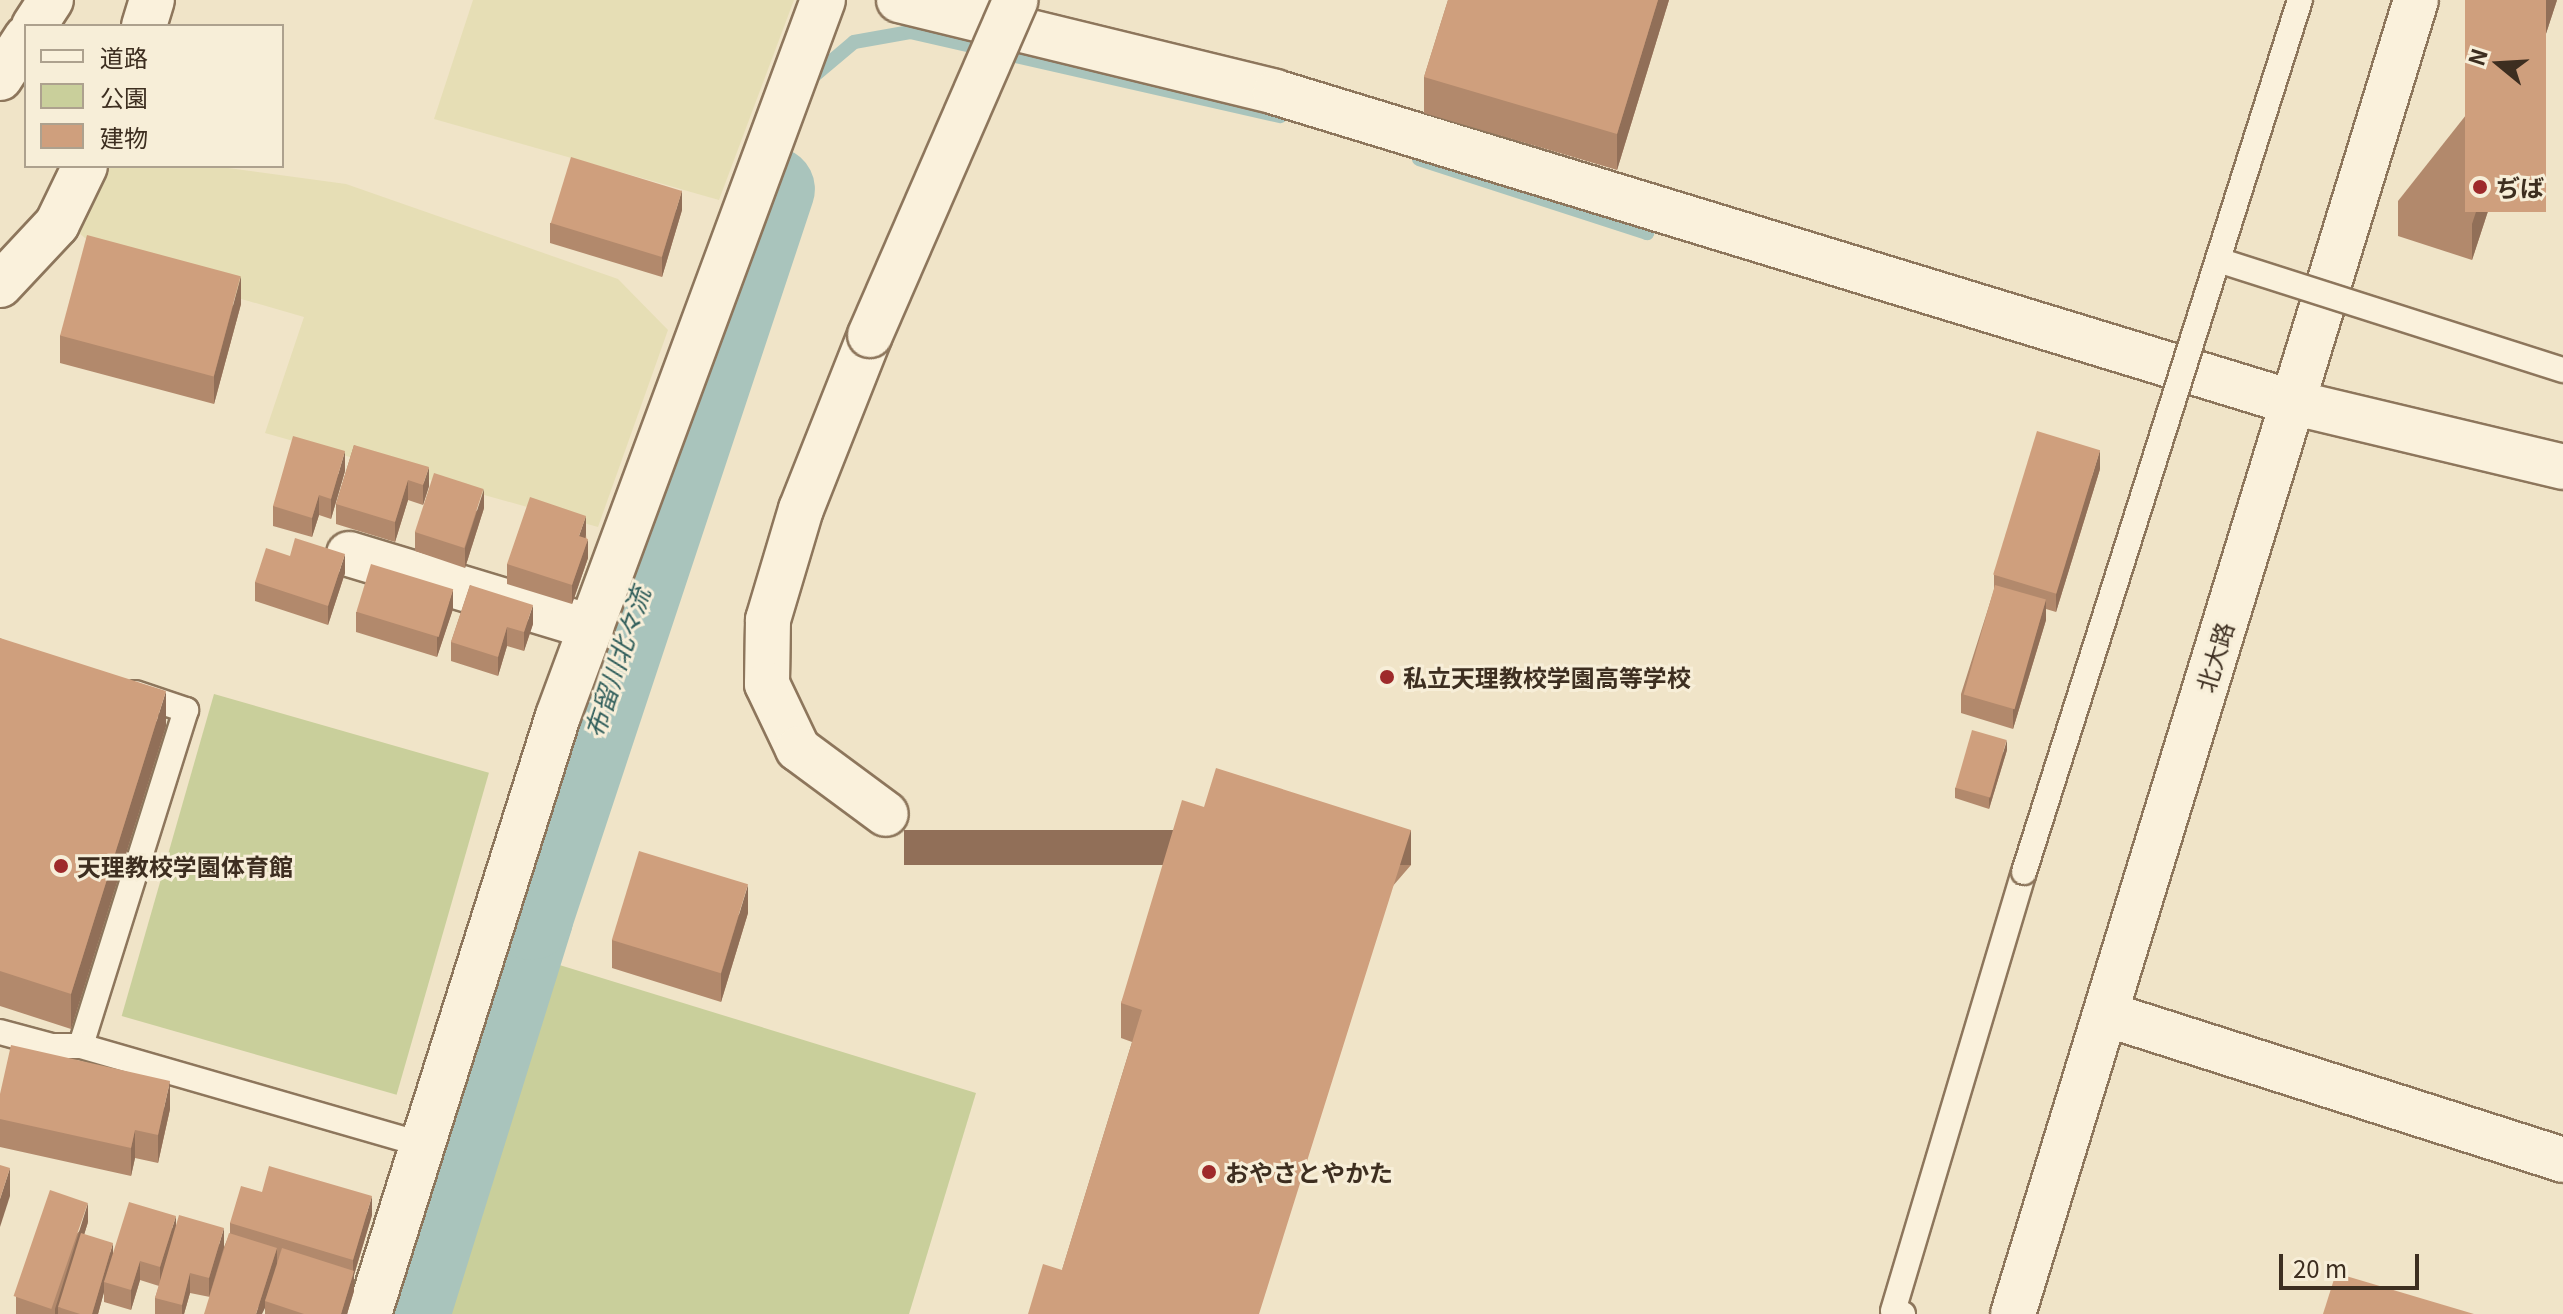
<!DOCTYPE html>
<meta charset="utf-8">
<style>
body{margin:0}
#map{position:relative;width:2563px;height:1314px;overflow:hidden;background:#f0e4c8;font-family:Georgia,"Noto Sans JP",serif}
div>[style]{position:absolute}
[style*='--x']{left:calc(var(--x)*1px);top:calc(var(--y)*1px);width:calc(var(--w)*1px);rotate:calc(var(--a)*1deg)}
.farmland>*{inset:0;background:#e6deb5}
.green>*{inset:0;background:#c9cf9b;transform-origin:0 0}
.stream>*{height:14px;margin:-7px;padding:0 7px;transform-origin:7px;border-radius:7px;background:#a9c4bc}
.river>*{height:84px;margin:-42px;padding:0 42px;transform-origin:42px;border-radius:42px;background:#a9c4bc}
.roads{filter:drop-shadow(2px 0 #8d765c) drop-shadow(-2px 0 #8d765c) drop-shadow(0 2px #8d765c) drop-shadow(0 -2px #8d765c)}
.service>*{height:24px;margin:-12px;padding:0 12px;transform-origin:12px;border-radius:12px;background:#faf1dc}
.minor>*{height:44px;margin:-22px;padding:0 22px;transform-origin:22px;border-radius:22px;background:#faf1dc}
.tertiary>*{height:44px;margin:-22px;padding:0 22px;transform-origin:22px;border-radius:22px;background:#faf1dc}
.bridges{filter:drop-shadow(2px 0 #8d765c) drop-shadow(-2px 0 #8d765c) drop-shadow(0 2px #8d765c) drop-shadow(0 -2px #8d765c)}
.service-bridge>*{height:24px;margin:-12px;padding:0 12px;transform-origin:12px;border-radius:12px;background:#faf1dc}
.tertiary-bridge>*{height:44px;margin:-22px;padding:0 22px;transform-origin:22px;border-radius:22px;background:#faf1dc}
.wall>*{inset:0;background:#b2896c}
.shaded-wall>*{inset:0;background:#916f58;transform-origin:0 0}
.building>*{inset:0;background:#cf9f7d;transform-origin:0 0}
.dots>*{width:22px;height:22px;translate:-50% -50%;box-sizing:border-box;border:4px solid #f7eed8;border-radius:50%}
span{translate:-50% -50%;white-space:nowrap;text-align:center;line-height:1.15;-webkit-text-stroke:6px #f7eed8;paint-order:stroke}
.poi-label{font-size:24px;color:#3d2e20;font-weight:700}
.left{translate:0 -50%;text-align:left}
.street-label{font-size:24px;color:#3d2e20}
.water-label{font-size:26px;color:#2f5d5a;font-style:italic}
.legend{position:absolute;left:24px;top:24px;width:260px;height:144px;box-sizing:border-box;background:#f7eed8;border:2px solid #ada18e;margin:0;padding:10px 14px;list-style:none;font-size:24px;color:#3d2e20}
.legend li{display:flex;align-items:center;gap:16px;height:40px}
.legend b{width:40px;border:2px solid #ada18e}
.north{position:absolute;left:2459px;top:24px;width:80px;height:80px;-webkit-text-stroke:6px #f7eed8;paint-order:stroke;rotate:288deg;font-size:22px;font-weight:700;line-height:32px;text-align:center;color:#3d2e20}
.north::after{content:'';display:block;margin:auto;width:28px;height:36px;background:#3d2e20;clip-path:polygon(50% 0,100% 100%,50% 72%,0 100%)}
.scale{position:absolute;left:2279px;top:1254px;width:140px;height:36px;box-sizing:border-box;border:4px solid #3d2e20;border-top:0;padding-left:10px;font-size:24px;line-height:28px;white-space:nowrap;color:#3d2e20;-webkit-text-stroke:6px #f7eed8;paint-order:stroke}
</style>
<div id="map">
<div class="farmland">
<div style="clip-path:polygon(473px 0,794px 0,719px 200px,434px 119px)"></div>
<div style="clip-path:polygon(110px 166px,213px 166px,346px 184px,618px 279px,668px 330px,598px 527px,265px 433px,304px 317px,113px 262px,78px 232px)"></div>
</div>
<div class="green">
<div style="left:214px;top:694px;width:286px;height:335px;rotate:16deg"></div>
<div style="clip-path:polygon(540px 959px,976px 1093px,909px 1314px,436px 1314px)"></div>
</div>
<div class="stream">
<div style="--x:815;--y:75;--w:51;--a:-40.2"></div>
<div style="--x:854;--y:42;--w:57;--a:-10.1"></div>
<div style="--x:910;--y:32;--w:380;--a:12.8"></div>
<div style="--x:1419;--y:159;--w:240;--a:18"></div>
<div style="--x:1647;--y:233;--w:7;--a:-74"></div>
</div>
<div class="river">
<div style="--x:408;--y:1314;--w:415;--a:-72.7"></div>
<div style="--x:531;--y:918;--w:768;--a:-71.64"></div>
</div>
<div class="roads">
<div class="service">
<div style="--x:135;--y:693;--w:54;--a:18.4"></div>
<div style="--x:186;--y:710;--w:352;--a:107.4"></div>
<div style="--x:81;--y:1046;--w:356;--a:16.1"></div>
<div style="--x:0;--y:1032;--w:54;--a:15.1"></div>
<div style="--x:52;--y:1046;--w:29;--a:0"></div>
<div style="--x:1903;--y:1314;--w:10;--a:-163"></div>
<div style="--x:1893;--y:1311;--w:458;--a:-73.4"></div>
</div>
<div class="minor">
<div style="--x:899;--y:0;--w:387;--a:13.7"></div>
<div style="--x:1275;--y:92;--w:1062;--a:16.97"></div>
<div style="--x:2291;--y:402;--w:280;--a:13.4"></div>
<div style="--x:144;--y:26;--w:27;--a:-73"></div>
<div style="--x:0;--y:285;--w:83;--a:-46.9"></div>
<div style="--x:57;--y:224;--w:64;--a:-64.2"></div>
<div style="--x:349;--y:554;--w:253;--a:16.8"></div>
<div style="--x:2106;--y:1014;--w:480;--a:17.7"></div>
<div style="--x:369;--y:1314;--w:627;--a:-72.46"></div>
<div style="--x:558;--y:716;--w:763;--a:-69.69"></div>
</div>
<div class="tertiary">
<div style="--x:34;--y:26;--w:31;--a:-57"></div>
<div style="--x:0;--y:78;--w:48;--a:-57"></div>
<div style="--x:870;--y:335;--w:187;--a:111.6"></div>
<div style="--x:801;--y:509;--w:116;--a:106.6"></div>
<div style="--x:768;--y:620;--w:64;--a:90.9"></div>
<div style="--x:767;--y:684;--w:72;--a:64.5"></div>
<div style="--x:798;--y:749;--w:109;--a:36.5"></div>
<div style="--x:2013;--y:1314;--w:1374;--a:-72.95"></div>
</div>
</div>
<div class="bridges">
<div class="service-bridge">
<div style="--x:2218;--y:260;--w:362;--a:17.7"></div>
<div style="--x:2024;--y:872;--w:915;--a:-72.44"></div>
</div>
<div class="tertiary-bridge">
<div style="--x:870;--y:335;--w:365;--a:-66.5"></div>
</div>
</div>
<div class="wall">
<div style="clip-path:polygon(1448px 0,1669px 0,1617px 170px,1424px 113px,1424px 77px)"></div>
<div style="clip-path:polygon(2557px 0,2472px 260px,2398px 236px,2398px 201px)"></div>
<div style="clip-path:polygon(682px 210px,662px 277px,550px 243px,550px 223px)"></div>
<div style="clip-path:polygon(241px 304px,214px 404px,60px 363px,60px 335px)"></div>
<div style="clip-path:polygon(354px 445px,429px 486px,423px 505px,408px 500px,395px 542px,336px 524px,336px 504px)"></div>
<div style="clip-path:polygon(2100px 469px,2056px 612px,2046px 609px,2046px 620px,2013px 729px,1961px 713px,1961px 694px,1994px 590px,1994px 575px)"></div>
<div style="clip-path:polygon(345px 471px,331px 519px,319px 515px,312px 537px,273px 526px,273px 506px)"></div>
<div style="clip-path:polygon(484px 508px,465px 568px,415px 551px,415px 532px)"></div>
<div style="clip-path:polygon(586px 535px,588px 558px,572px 604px,507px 584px,507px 564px)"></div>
<div style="clip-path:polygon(345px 573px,328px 625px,255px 601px,255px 582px)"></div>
<div style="clip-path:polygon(470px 585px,533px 624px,524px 651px,507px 646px,498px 676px,451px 661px,451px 642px)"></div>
<div style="clip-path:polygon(453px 609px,437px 657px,356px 632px,356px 612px)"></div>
<div style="clip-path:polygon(0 638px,166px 726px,71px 1029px,0 1006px)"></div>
<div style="clip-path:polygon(2007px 750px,1989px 809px,1955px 798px,1955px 788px)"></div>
<div style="clip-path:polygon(1204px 807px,1411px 865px,1062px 1270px,1132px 1042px,1121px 1038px,1121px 1003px)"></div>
<div style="clip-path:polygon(748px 913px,721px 1002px,612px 968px,612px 940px)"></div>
<div style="clip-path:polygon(0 1094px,170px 1109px,158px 1163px,135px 1158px,131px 1176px,0 1147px)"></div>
<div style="clip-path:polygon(262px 1192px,372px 1215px,354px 1275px,354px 1291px,347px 1314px,265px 1314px,265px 1308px,190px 1293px,184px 1314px,155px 1314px,155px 1298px,159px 1286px,140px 1280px,131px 1310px,104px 1302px,104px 1292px,98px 1314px,16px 1314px,16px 1297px,88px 1222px,84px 1235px,113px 1254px,176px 1227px,224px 1247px,230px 1233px,230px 1223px)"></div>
</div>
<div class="shaded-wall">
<div style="clip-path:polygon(1658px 0,1669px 0,1617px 170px,1617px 134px)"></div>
<div style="clip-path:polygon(2546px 0,2557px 0,2472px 260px,2472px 224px)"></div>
<div style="clip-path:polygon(682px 190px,682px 210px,662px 277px,662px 257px)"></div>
<div style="clip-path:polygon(241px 276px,241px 304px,214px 404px,214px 376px)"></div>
<div style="clip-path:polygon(2100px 450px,2100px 469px,2056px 612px,2056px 593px)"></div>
<div style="clip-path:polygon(345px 451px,345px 471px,331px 519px,331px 499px)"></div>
<div style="clip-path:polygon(429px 467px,429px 486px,423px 505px,423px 485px)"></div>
<div style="clip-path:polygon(408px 480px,408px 500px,395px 542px,395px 522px)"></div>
<div style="clip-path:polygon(484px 489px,484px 508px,465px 568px,465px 548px)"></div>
<div style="clip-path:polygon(319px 495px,319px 515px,312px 537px,312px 518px)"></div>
<div style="clip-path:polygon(586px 516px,586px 535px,579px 556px,579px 536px)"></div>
<div style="clip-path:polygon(588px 539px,588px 558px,572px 604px,572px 585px)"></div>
<div style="clip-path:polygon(345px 554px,345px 573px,328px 625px,328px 606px)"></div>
<div style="clip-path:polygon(453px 589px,453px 609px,437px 657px,437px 638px)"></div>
<div style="clip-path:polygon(2046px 600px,2046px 620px,2013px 729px,2013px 710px)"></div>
<div style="clip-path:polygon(533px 605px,533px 624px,524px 651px,524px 632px)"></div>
<div style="clip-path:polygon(507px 627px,507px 646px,498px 676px,498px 657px)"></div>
<div style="clip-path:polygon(166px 691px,166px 726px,71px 1029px,71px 994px)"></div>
<div style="clip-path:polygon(2007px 740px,2007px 750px,1989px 809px,1989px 799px)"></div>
<div style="left:1411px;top:830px;width:35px;height:507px;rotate:90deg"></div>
<div style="clip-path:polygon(748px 885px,748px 913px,721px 1002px,721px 974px)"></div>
<div style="clip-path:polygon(170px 1081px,170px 1109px,158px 1163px,158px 1135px)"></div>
<div style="clip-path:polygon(135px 1130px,135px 1158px,131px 1176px,131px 1148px)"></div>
<div style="clip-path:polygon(10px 1168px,10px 1196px,0 1227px,0 1199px)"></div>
<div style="clip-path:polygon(372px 1196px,372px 1215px,354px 1275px,354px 1291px,347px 1314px,341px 1314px,353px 1275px,353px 1260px)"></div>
<div style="clip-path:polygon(88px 1203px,88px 1222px,61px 1308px,58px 1307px,58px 1314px,55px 1314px,55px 1309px)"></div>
<div style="clip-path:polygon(176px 1216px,176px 1235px,160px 1286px,160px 1267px)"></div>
<div style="clip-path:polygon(224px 1228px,224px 1247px,209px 1297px,209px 1278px)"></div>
<div style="clip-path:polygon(113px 1243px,113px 1263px,104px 1282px,104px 1292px,98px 1314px,92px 1314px)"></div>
<div style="clip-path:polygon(277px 1248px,277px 1267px,265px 1301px,265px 1308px,262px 1314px,256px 1314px)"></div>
<div style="clip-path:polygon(140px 1261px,140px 1280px,131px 1310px,131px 1290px)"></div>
<div style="clip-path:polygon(190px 1273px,190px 1293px,184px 1314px,182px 1314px,182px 1305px)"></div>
</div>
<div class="building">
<div style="clip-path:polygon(1448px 0,1658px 0,1617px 134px,1424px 77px)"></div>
<div style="left:2465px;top:0;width:81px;height:212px"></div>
<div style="left:571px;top:157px;width:116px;height:69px;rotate:17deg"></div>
<div style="left:87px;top:235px;width:159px;height:104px;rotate:15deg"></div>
<div style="left:2037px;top:431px;width:66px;height:150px;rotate:17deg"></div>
<div style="clip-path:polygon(293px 436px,345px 451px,331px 499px,319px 495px,312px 518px,273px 506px)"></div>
<div style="clip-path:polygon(354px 445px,429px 467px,423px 485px,408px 480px,395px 522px,336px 504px)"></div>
<div style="left:434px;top:473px;width:52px;height:62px;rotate:18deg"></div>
<div style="clip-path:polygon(530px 497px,586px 516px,579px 536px,588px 539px,572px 585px,507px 564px)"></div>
<div style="clip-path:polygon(295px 538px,345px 554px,328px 606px,255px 582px,266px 548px,290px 556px)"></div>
<div style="left:371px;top:564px;width:86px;height:50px;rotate:17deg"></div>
<div style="clip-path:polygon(470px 585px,533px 605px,524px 632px,507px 627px,498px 657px,451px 642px)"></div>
<div style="left:1995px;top:585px;width:53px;height:114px;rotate:16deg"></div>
<div style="clip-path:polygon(0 638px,166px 691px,71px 994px,0 971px)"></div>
<div style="left:1972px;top:730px;width:36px;height:60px;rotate:16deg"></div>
<div style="clip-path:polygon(1216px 768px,1411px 830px,1259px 1314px,1028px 1314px,1043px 1264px,1062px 1270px,1142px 1010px,1121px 1003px,1182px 800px,1204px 807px)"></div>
<div style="left:639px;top:851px;width:114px;height:93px;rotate:17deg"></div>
<div style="clip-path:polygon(11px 1045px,170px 1081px,158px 1135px,135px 1130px,131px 1148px,0 1119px,0 1094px)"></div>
<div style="clip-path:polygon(0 1165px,10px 1168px,0 1199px)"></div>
<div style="clip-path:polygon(269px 1166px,372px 1196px,353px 1260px,230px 1223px,241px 1186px,262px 1192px)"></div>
<div style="left:50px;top:1190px;width:40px;height:112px;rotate:19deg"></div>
<div style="clip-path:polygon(129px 1202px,176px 1216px,160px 1267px,140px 1261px,131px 1290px,104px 1282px)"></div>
<div style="clip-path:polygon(179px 1215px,224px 1228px,209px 1278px,190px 1273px,182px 1305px,155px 1298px)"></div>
<div style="clip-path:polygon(81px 1233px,113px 1243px,92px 1314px,80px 1314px,58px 1307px)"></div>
<div style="clip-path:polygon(229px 1233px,277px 1248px,256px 1314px,204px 1314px)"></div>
<div style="clip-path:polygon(282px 1248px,354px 1271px,341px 1314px,304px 1314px,265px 1301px)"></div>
<div style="clip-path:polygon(2336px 1273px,2474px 1314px,2323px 1314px)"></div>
</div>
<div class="dots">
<div style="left:2480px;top:187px;background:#9e2a2b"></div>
<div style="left:1387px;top:677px;background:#9e2a2b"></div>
<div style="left:61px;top:866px;background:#9e2a2b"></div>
<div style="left:1209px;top:1172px;background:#9e2a2b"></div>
</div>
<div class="poi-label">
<span class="left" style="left:2496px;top:187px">ぢば</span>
<span class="left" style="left:1403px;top:677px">私立天理教校学園高等学校</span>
<span class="left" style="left:77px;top:866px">天理教校学園体育館</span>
<span class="left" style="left:1225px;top:1172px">おやさとやかた</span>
</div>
<div class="street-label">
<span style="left:2214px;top:657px;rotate:-73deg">北大路</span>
</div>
<div class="water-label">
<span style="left:616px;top:662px;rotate:-72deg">布留川北々流</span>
</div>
<ul class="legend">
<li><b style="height:10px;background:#faf1dc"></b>道路</li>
<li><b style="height:22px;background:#c9cf9b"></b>公園</li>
<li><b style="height:22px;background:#cf9f7d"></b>建物</li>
</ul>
<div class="north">N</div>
<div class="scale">20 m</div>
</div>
